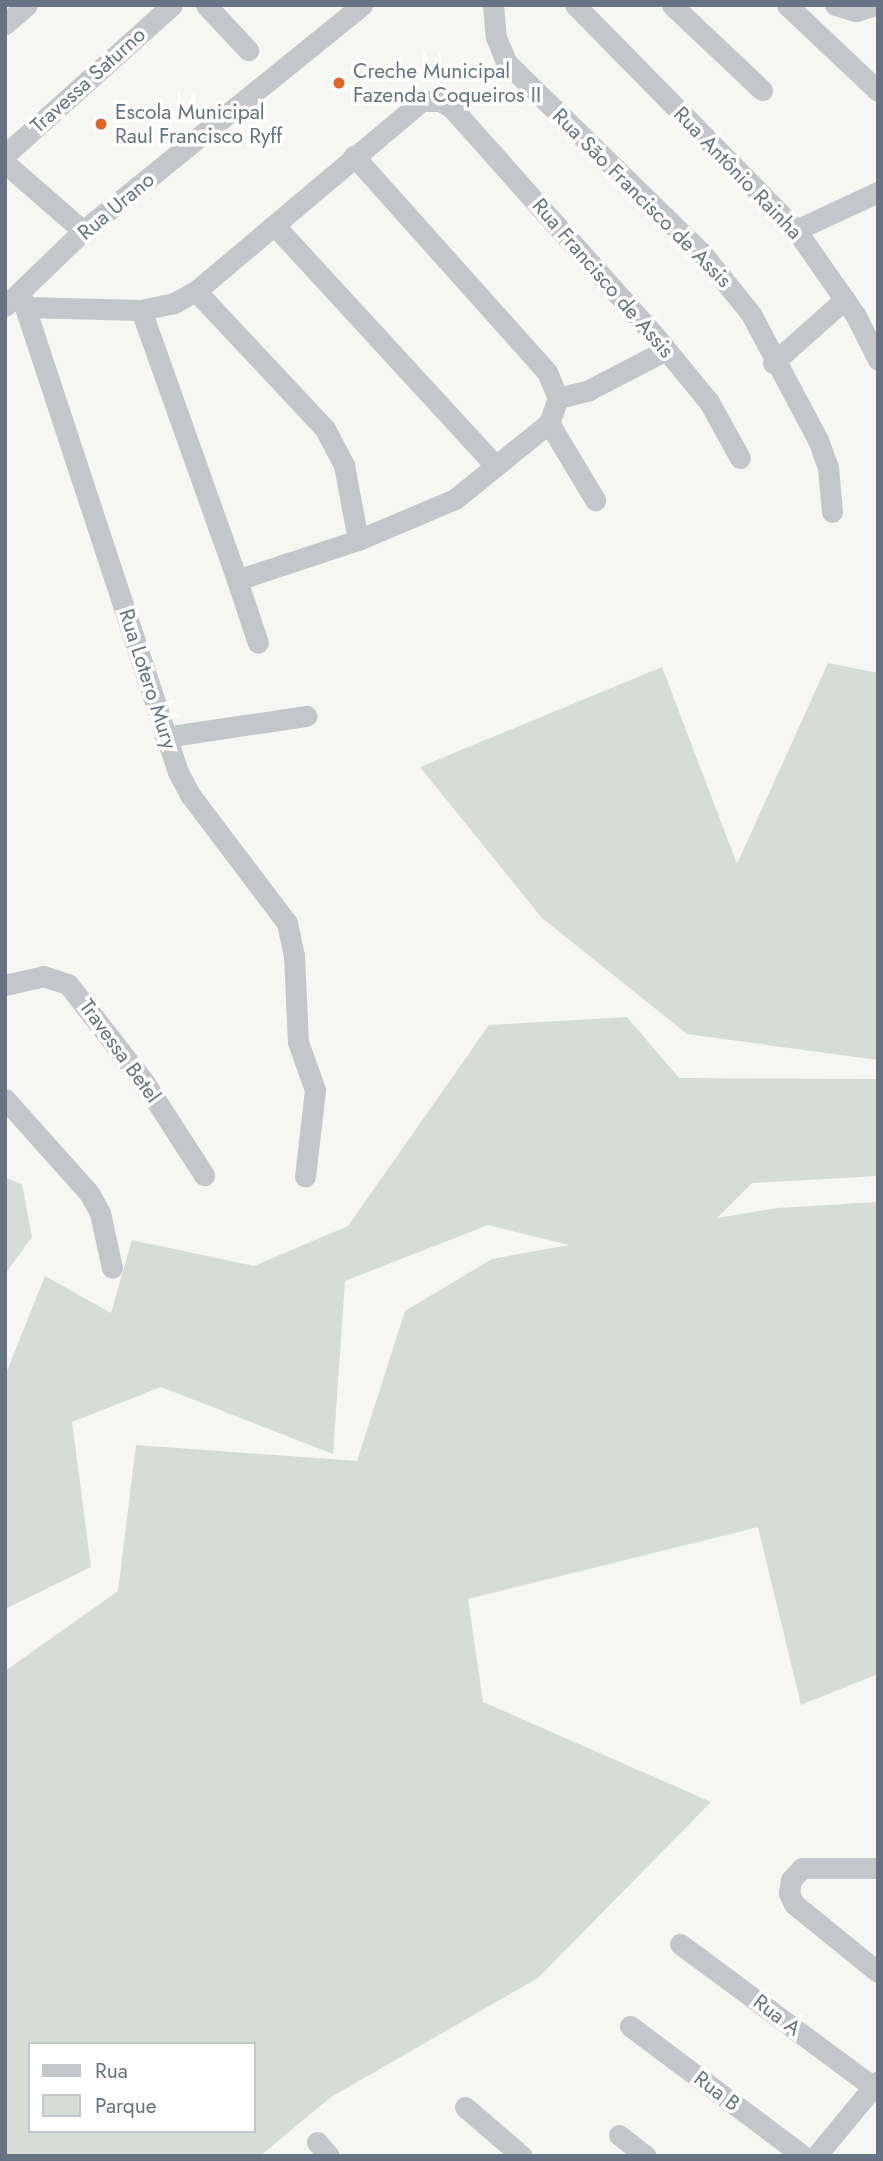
<!DOCTYPE html>
<meta charset="utf-8">
<style>
body{margin:0}
#map{position:relative;width:883px;height:2161px;overflow:hidden;background:#f6f6f2;font-family:Jost,sans-serif}
div>[style]{position:absolute}
[style*='--x']{left:calc(var(--x)*1px);top:calc(var(--y)*1px);width:calc(var(--w)*1px);rotate:calc(var(--a)*1deg)}
.green>*{inset:0;background:#d6ddd4}
.minor>*{height:21px;margin:-10.5px;padding:0 10.5px;transform-origin:10.5px;border-radius:10.5px;background:#c3c6ca}
.dots>*{width:19px;height:19px;translate:-50% -50%;box-sizing:border-box;border:4px solid #fff;border-radius:50%}
span{translate:-50% -50%;white-space:nowrap;text-align:center;line-height:1.15;-webkit-text-stroke:7px #fff;paint-order:stroke}
.poi-label{font-size:21px;color:#657383}
.left{translate:0 -50%;text-align:left}
.street-label{font-size:21px;color:#657383}
.frame{position:absolute;inset:0;border:7px solid #657383;pointer-events:none}
.legend{position:absolute;left:28px;top:2042px;width:228px;height:91px;box-sizing:border-box;background:#fff;border:2px solid #c1c7cd;margin:0;padding:9px 12px;list-style:none;font-size:21px;color:#657383}
.legend li{display:flex;align-items:center;gap:14px;height:35px}
.legend b{width:35px;border:2px solid #c1c7cd}
</style>
<div id="map">
<div class="green">
<div style="clip-path:polygon(828px 663px,878px 673px,878px 1060px,687px 1034px,542px 918px,420px 767px,662px 667px,737px 864px)"></div>
<div style="clip-path:polygon(evenodd,627px 1017px,679px 1078px,878px 1079px,878px 1176px,752px 1183px,717px 1218px,777px 1208px,878px 1202px,878px 1674px,801px 1705px,758px 1527px,468px 1599px,483px 1702px,711px 1802px,538px 1978px,331px 2097px,260px 2156px,5px 2156px,5px 1671px,118px 1591px,136px 1445px,357px 1461px,405px 1311px,492px 1259px,569px 1245px,488px 1225px,345px 1281px,333px 1454px,161px 1387px,72px 1422px,91px 1567px,5px 1609px,5px 1376px,45px 1276px,111px 1313px,132px 1240px,254px 1266px,348px 1226px,489px 1025px,627px 1017px,30px 2044px,254px 2044px,254px 2131px,30px 2131px,30px 2044px)"></div>
<div style="clip-path:polygon(5px 1178px,22px 1184px,32px 1237px,5px 1274px)"></div>
</div>
<div class="minor">
<div style="--x:206;--y:5;--w:62;--a:47"></div>
<div style="--x:493;--y:5;--w:32;--a:85"></div>
<div style="--x:496;--y:37;--w:27;--a:68"></div>
<div style="--x:506;--y:62;--w:272;--a:44.3"></div>
<div style="--x:701;--y:252;--w:80;--a:51.1"></div>
<div style="--x:751;--y:314;--w:143;--a:62"></div>
<div style="--x:818;--y:440;--w:29;--a:70"></div>
<div style="--x:828;--y:467;--w:45;--a:84.9"></div>
<div style="--x:575;--y:5;--w:315;--a:45.5"></div>
<div style="--x:796;--y:230;--w:105;--a:55.1"></div>
<div style="--x:856;--y:316;--w:49;--a:63.4"></div>
<div style="--x:672;--y:5;--w:124;--a:43.4"></div>
<div style="--x:787;--y:5;--w:125;--a:43.4"></div>
<div style="--x:835;--y:5;--w:22;--a:16"></div>
<div style="--x:856;--y:11;--w:21;--a:-17"></div>
<div style="--x:5;--y:24;--w:29;--a:-41"></div>
<div style="--x:5;--y:155;--w:224;--a:-41.9"></div>
<div style="--x:5;--y:163;--w:103;--a:41.1"></div>
<div style="--x:276;--y:227;--w:322;--a:47.4"></div>
<div style="--x:796;--y:230;--w:90;--a:-24.9"></div>
<div style="--x:196;--y:291;--w:295;--a:-40.1"></div>
<div style="--x:422;--y:101;--w:18;--a:0"></div>
<div style="--x:440;--y:101;--w:13;--a:29"></div>
<div style="--x:451;--y:107;--w:307;--a:48.3"></div>
<div style="--x:655;--y:336;--w:85;--a:50.7"></div>
<div style="--x:709;--y:402;--w:64;--a:61"></div>
<div style="--x:21;--y:295;--w:502;--a:71.78"></div>
<div style="--x:178;--y:772;--w:27;--a:62"></div>
<div style="--x:191;--y:796;--w:159;--a:52.9"></div>
<div style="--x:287;--y:923;--w:33;--a:78"></div>
<div style="--x:294;--y:955;--w:87;--a:87.4"></div>
<div style="--x:298;--y:1042;--w:51;--a:70.5"></div>
<div style="--x:315;--y:1090;--w:87;--a:96.6"></div>
<div style="--x:5;--y:306;--w:108;--a:-43.9"></div>
<div style="--x:83;--y:231;--w:359;--a:-39"></div>
<div style="--x:25;--y:307;--w:116;--a:1.5"></div>
<div style="--x:141;--y:310;--w:34;--a:-12"></div>
<div style="--x:174;--y:303;--w:25;--a:-29"></div>
<div style="--x:196;--y:291;--w:189;--a:46.9"></div>
<div style="--x:325;--y:429;--w:41;--a:62.2"></div>
<div style="--x:344;--y:465;--w:76;--a:79.4"></div>
<div style="--x:141;--y:310;--w:287;--a:70.4"></div>
<div style="--x:237;--y:580;--w:127;--a:-18.3"></div>
<div style="--x:358;--y:540;--w:105;--a:-22.9"></div>
<div style="--x:455;--y:499;--w:121;--a:-39"></div>
<div style="--x:549;--y:423;--w:27;--a:-70"></div>
<div style="--x:558;--y:398;--w:28;--a:-113"></div>
<div style="--x:547;--y:372;--w:290;--a:-131.8"></div>
<div style="--x:773;--y:363;--w:96;--a:-41.6"></div>
<div style="--x:558;--y:398;--w:32;--a:-14"></div>
<div style="--x:589;--y:390;--w:87;--a:-27.5"></div>
<div style="--x:549;--y:423;--w:90;--a:59.1"></div>
<div style="--x:237;--y:580;--w:66;--a:71.6"></div>
<div style="--x:165;--y:737;--w:143;--a:-8.5"></div>
<div style="--x:5;--y:985;--w:39;--a:-13"></div>
<div style="--x:43;--y:976;--w:26;--a:18"></div>
<div style="--x:68;--y:984;--w:124;--a:52.2"></div>
<div style="--x:144;--y:1082;--w:111;--a:57.2"></div>
<div style="--x:5;--y:1099;--w:126;--a:48.2"></div>
<div style="--x:89;--y:1193;--w:23;--a:61"></div>
<div style="--x:100;--y:1213;--w:56;--a:77.7"></div>
<div style="--x:878;--y:1868;--w:76;--a:180"></div>
<div style="--x:802;--y:1868;--w:16;--a:133"></div>
<div style="--x:791;--y:1880;--w:13;--a:99"></div>
<div style="--x:789;--y:1893;--w:12;--a:66"></div>
<div style="--x:794;--y:1904;--w:108;--a:39"></div>
<div style="--x:680;--y:1944;--w:240;--a:36.5"></div>
<div style="--x:630;--y:2026;--w:216;--a:36.9"></div>
<div style="--x:465;--y:2107;--w:75;--a:40.7"></div>
<div style="--x:619;--y:2135;--w:34;--a:38"></div>
<div style="--x:317;--y:2142;--w:18;--a:49"></div>
<div style="--x:816;--y:2156;--w:97;--a:-50.4"></div>
</div>
<div class="dots">
<div style="left:339px;top:83px;background:#e06328"></div>
<div style="left:101px;top:124px;background:#e06328"></div>
</div>
<div class="poi-label">
<span class="left" style="left:353px;top:83px">Creche Municipal<br>Fazenda Coqueiros II</span>
<span class="left" style="left:115px;top:124px">Escola Municipal<br>Raul Francisco Ryff</span>
</div>
<div class="street-label">
<span style="left:88px;top:80px;rotate:-42deg">Travessa Saturno</span>
<span style="left:738px;top:173px;rotate:46deg">Rua Antônio Rainha</span>
<span style="left:642px;top:198px;rotate:45deg">Rua São Francisco de Assis</span>
<span style="left:116px;top:206px;rotate:-40deg">Rua Urano</span>
<span style="left:603px;top:278px;rotate:49deg">Rua Francisco de Assis</span>
<span style="left:148px;top:679px;rotate:72deg">Rua Lotero Mury</span>
<span style="left:120px;top:1051px;rotate:54deg">Travessa Betel</span>
<span style="left:777px;top:2015px;rotate:37deg">Rua A</span>
<span style="left:717px;top:2091px;rotate:37deg">Rua B</span>
</div>
<div class="frame"></div>
<ul class="legend">
<li><b style="height:9px;background:#c3c6ca"></b>Rua</li>
<li><b style="height:19px;background:#d6ddd4"></b>Parque</li>
</ul>
</div>
